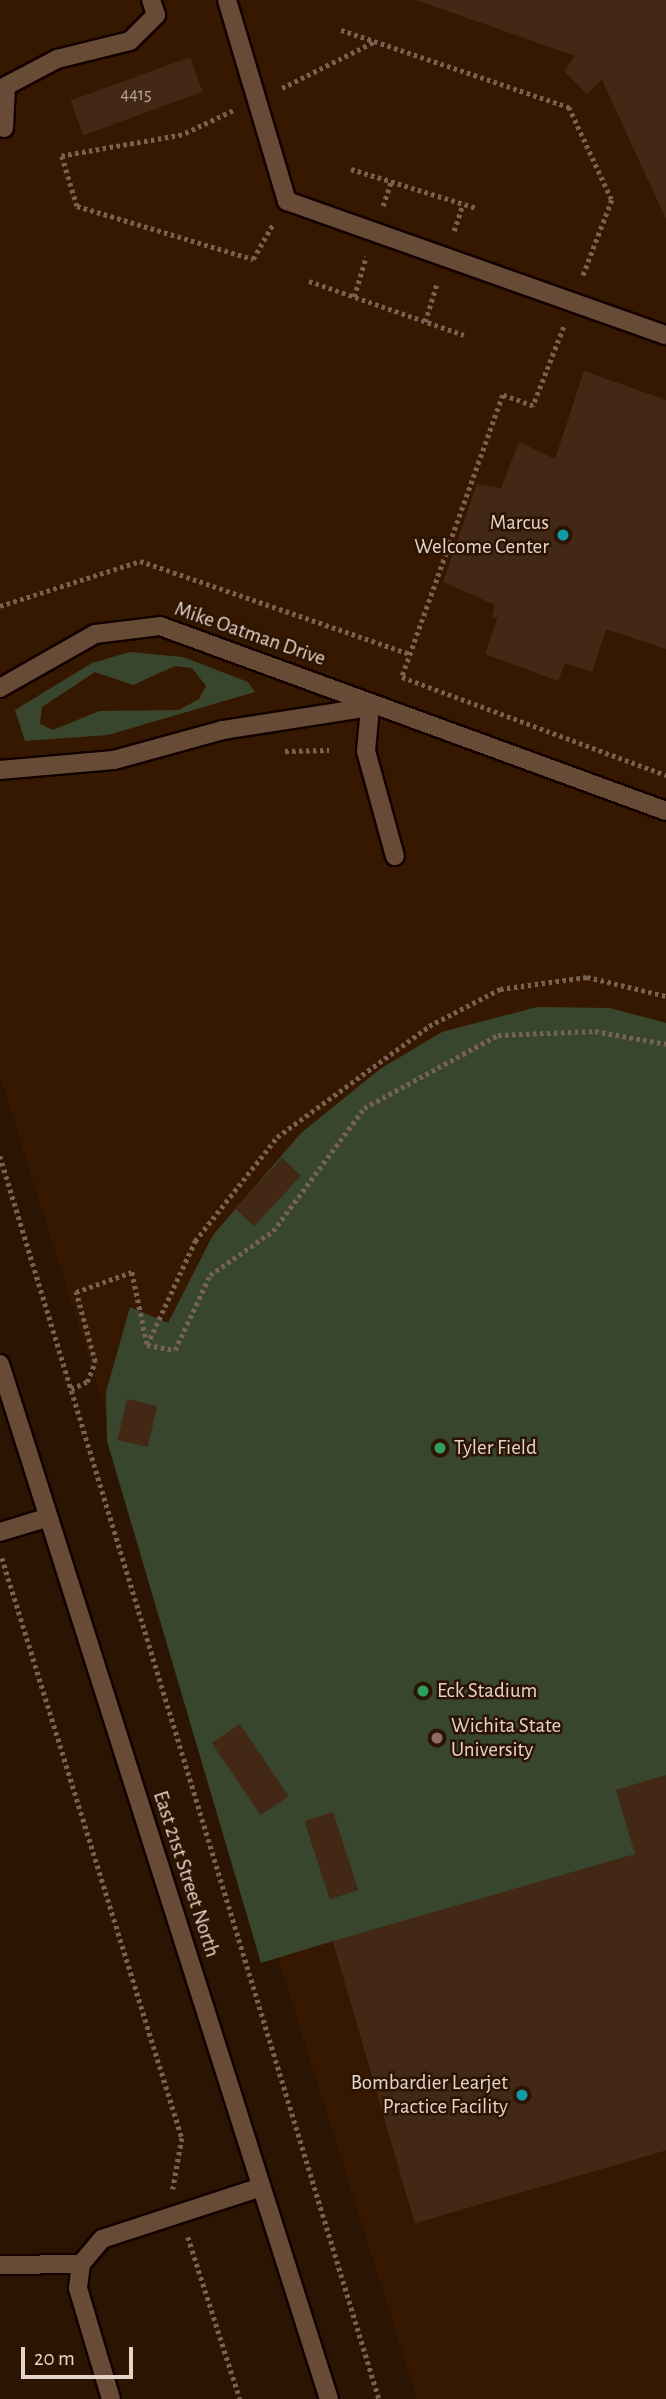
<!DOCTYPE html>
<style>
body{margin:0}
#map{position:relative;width:666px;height:2399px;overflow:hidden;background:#2c1402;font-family:"Alegreya Sans",sans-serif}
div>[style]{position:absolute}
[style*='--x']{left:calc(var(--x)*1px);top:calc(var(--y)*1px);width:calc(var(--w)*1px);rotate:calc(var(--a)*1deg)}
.built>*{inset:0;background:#361800}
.green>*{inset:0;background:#38462d}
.building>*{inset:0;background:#422815;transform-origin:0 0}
.path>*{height:4.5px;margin-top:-2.25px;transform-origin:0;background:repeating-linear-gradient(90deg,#776253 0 3.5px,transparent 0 7px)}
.roads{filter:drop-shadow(2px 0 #130100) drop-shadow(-2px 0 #130100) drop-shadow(0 2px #130100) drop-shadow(0 -2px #130100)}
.service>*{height:18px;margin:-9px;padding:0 9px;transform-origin:9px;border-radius:9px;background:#674b37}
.pedestrian>*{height:18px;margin:-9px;padding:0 9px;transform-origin:9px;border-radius:9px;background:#674b37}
.minor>*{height:18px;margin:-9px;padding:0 9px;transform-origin:9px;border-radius:9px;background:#674b37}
.secondary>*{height:18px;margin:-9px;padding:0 9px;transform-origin:9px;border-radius:9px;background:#674b37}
.dots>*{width:19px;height:19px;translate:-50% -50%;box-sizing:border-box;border:4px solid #2c1402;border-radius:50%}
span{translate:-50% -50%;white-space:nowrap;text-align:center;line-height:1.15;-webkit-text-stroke:5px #2c1402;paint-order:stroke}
.number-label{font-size:18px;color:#bca89b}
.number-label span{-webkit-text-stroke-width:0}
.poi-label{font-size:21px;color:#e4d3c8}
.right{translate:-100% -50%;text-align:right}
.left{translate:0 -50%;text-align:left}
.street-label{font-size:21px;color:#e4d3c8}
.scale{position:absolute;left:21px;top:2347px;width:112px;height:32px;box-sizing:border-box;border:4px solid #e4d3c8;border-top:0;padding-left:9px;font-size:21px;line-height:24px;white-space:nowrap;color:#e4d3c8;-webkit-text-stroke:5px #2c1402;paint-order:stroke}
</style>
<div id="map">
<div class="built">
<div style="clip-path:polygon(0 0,666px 0,666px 2399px,417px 2399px,0 1076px)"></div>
</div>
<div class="green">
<div style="clip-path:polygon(evenodd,130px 652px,183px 657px,248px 682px,255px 692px,108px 735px,25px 741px,15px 710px,92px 663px,130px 652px,175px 666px,192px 668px,206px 686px,199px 699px,179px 710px,99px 711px,53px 730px,40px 724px,42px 707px,95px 672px,133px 685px,175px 666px)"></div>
<div style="clip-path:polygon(537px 1007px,610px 1008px,666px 1023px,666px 2150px,415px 2223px,333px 1941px,261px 1963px,107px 1441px,106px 1392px,130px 1307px,168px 1323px,213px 1235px,301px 1133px,380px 1069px,442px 1032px)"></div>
</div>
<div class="building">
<div style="clip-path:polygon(416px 0,666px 0,666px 219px,602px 80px,587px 94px,564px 71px,575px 56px)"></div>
<div style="left:190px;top:57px;width:37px;height:127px;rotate:70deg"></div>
<div style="clip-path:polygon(584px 371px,666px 400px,666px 649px,606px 629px,592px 672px,565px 663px,558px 681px,485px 654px,498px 617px,492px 617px,495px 605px,443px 582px,477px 484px,501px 488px,519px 442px,555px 459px)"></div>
<div style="left:282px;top:1158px;width:26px;height:69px;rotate:43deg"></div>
<div style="left:127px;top:1399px;width:31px;height:42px;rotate:13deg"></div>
<div style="left:240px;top:1724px;width:87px;height:34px;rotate:56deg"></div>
<div style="clip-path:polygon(666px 1775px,666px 2150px,415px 2223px,333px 1941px,635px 1854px,616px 1790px)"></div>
<div style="left:333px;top:1812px;width:82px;height:30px;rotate:72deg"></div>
</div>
<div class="path">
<div style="--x:341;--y:30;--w:241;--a:18.7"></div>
<div style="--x:569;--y:107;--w:102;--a:65.2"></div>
<div style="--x:612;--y:200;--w:81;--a:110.9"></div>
<div style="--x:282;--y:88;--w:103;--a:-26.6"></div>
<div style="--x:233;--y:111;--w:56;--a:154.8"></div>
<div style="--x:182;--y:135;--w:122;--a:170.1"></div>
<div style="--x:62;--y:156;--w:52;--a:73.3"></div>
<div style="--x:77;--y:206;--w:184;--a:16.8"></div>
<div style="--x:253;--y:259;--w:40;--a:-60.3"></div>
<div style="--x:351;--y:169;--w:132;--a:17.2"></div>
<div style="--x:383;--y:206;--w:25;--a:-72"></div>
<div style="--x:454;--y:231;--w:28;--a:-72"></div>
<div style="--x:309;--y:281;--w:164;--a:19.2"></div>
<div style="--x:354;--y:297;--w:42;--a:-73.3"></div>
<div style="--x:425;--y:322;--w:41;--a:-72.9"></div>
<div style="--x:564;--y:327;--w:85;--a:111.4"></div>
<div style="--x:533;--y:406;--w:32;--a:-160"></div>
<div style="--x:503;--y:395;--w:300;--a:109.7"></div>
<div style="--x:402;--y:677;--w:282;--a:20.4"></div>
<div style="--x:0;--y:606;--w:147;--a:-17.8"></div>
<div style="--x:140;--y:561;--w:286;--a:19"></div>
<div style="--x:285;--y:751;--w:44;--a:-1.3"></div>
<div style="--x:0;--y:1156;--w:1299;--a:73.04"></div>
<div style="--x:147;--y:1345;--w:115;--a:-65.2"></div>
<div style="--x:195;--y:1241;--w:132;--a:-51.7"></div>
<div style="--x:277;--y:1137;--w:188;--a:-36.1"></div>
<div style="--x:429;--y:1026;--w:80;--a:-27.5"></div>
<div style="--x:500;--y:989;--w:88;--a:-7.9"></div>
<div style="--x:587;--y:977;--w:81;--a:13.5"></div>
<div style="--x:147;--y:1345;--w:28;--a:10"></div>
<div style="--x:175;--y:1350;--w:83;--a:-65"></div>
<div style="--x:210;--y:1275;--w:77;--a:-34.9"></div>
<div style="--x:273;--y:1231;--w:153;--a:-53.5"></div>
<div style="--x:364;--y:1108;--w:153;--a:-28.6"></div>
<div style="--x:498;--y:1035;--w:97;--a:-2.4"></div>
<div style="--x:595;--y:1031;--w:72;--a:10.4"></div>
<div style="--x:71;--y:1389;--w:17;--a:-24"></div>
<div style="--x:87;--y:1382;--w:22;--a:-68"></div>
<div style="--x:95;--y:1362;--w:73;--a:-105.2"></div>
<div style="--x:76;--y:1292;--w:59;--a:-19.7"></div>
<div style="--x:132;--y:1272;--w:73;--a:78.1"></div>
<div style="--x:2;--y:1558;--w:607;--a:72.76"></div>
<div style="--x:182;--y:2138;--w:52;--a:100"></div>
<div style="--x:188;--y:2237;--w:170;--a:72.2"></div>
</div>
<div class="roads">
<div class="service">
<div style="--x:4;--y:128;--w:42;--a:-87.3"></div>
<div style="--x:6;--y:86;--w:58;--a:-27.9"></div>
<div style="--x:57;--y:59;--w:75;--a:-13.9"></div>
<div style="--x:130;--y:41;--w:37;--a:-45"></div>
<div style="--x:156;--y:15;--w:16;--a:-108"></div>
<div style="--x:370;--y:707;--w:44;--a:95.2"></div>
<div style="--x:366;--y:751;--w:109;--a:74.6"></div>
<div style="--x:0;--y:2265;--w:81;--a:-0.7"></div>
<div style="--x:111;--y:2399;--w:116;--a:-106.6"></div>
<div style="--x:78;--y:2288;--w:24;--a:-83"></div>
<div style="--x:81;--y:2264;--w:33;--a:-50"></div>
<div style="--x:102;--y:2239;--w:167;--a:-18.1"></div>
</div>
<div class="pedestrian">
<div style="--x:227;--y:0;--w:210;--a:73.4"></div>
<div style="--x:287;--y:201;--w:402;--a:19.5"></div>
</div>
<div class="minor">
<div style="--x:0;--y:688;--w:109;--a:-29.6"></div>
<div style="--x:95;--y:634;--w:65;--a:-7"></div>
<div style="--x:160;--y:626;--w:539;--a:20.08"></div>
<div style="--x:0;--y:770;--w:114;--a:-5"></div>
<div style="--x:114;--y:760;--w:113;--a:-15.4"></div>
<div style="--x:223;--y:730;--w:149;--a:-8.9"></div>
<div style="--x:0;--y:1532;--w:51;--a:-17"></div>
</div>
<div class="secondary">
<div style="--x:0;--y:1364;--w:1086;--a:72.37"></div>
</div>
</div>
<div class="dots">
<div style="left:563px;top:535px;background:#0f9aa8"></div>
<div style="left:440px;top:1448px;background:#2e9e5b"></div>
<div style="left:423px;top:1691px;background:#2e9e5b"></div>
<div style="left:437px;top:1738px;background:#8d6e63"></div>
<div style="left:522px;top:2095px;background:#0f9aa8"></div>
</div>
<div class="number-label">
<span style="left:136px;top:95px">4415</span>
</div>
<div class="poi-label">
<span class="right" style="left:549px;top:535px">Marcus<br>Welcome Center</span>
<span class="left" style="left:454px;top:1448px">Tyler Field</span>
<span class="left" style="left:437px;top:1691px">Eck Stadium</span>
<span class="left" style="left:451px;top:1738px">Wichita State<br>University</span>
<span class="right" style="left:508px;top:2095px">Bombardier Learjet<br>Practice Facility</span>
</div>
<div class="street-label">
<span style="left:250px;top:634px;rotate:19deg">Mike Oatman Drive</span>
<span style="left:186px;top:1874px;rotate:72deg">East 21st Street North</span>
</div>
<div class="scale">20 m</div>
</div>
